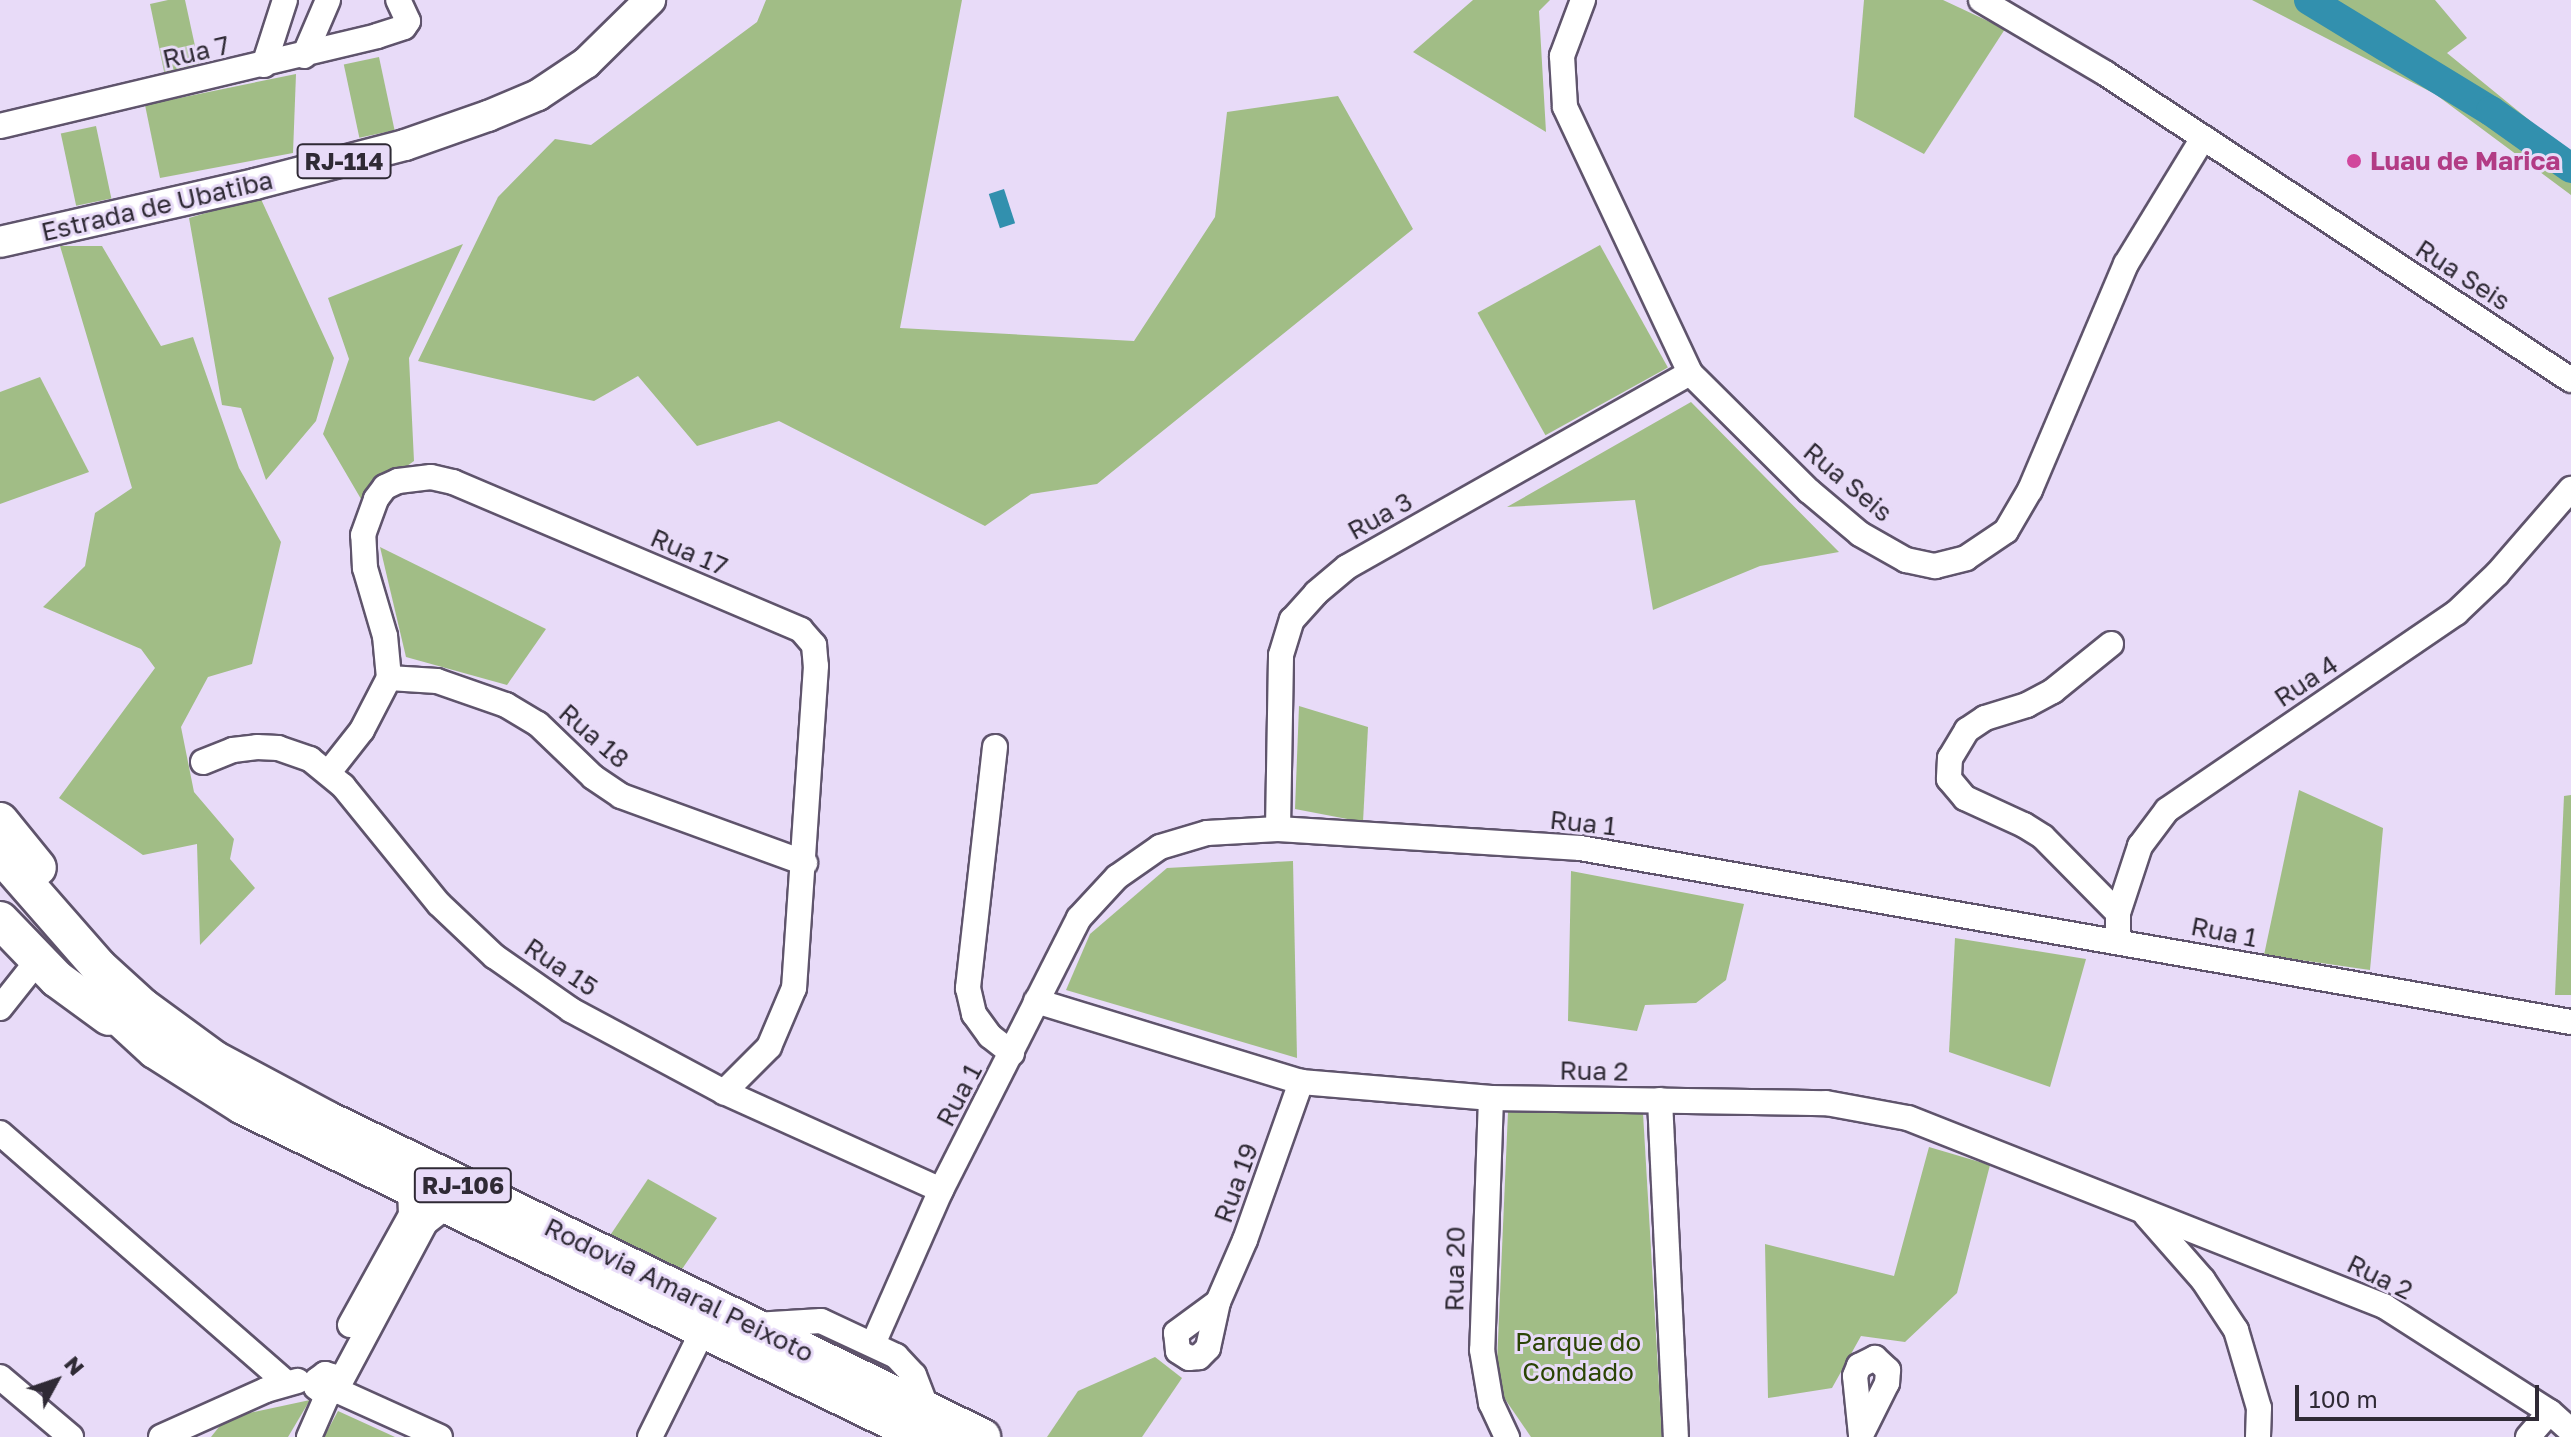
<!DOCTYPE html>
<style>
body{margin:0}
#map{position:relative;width:2571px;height:1437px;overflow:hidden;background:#e8dbf8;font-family:"Golos Text",sans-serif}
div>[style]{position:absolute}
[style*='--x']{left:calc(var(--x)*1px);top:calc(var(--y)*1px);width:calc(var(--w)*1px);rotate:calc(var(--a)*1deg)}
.green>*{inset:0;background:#a1bd86;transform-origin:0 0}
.water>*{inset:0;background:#3290ae;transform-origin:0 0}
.river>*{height:30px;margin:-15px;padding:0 15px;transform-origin:15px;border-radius:15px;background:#3290ae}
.roads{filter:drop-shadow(2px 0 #5f546c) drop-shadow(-2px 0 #5f546c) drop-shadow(0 2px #5f546c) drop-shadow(0 -2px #5f546c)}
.minor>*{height:24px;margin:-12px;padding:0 12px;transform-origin:12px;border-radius:12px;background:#fff}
.major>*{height:30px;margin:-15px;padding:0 15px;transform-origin:15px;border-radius:15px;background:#fff}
.highway>*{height:36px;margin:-18px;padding:0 18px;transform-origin:18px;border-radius:18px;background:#fff}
.dots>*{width:22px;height:22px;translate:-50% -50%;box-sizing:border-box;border:4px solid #e8dbf8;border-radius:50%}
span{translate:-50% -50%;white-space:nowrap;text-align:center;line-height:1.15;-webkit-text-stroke:6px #e8dbf8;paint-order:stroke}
.shield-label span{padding:2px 6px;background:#e8dbf8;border:2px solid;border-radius:6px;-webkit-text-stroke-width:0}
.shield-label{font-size:24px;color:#2f2a35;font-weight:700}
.street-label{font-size:26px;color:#2f2a35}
.hotel-label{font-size:26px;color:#b23c85;font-weight:700}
.left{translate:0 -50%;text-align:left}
.park-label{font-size:26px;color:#2b4404}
.north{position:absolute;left:16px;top:1341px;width:80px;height:80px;-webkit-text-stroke:6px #e8dbf8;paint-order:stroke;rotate:50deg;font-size:22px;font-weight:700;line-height:32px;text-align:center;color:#2f2a35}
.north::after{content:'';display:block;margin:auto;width:28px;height:36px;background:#2f2a35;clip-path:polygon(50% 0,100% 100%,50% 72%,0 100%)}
.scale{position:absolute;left:2295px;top:1385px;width:244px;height:36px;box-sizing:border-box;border:4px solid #2f2a35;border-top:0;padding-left:10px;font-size:24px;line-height:28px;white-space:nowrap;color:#2f2a35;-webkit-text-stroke:6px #e8dbf8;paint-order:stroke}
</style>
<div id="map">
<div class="green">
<div style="clip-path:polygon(168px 0,185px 0,200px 69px,165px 76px,150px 4px)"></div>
<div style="clip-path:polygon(766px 0,962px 0,900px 328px,1134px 341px,1215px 217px,1227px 112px,1338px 96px,1413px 229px,1097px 484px,1031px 494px,985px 526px,779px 421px,697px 446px,638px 376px,594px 401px,418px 361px,498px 197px,555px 139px,591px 145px,757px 22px)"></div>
<div style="clip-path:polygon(1473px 0,1550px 0,1539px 11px,1546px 132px,1413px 52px)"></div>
<div style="clip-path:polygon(1864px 0,1943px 0,2005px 29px,1924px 154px,1854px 117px)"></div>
<div style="clip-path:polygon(2252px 0,2435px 0,2467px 38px,2447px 53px,2571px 154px,2571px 195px,2435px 94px)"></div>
<div style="left:379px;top:57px;width:75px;height:36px;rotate:78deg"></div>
<div style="clip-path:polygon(296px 74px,293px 153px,160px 178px,145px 105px)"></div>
<div style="left:96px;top:126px;width:74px;height:36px;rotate:78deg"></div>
<div style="clip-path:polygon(260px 197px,334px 358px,316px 421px,266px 480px,241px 408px,222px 405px,189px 218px)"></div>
<div style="clip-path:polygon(463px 244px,409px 358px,414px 461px,361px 499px,323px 434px,349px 359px,328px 298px)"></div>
<div style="left:1600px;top:245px;width:140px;height:140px;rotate:61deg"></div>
<div style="clip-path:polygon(60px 246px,102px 246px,161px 346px,193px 337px,239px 468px,281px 542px,252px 664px,208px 677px,181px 727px,194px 792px,234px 839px,230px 859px,255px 888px,200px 945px,197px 844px,143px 855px,59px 798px,155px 668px,141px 649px,43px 607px,85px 566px,95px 513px,132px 488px)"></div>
<div style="clip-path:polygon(40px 377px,89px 472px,0 504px,0 392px)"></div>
<div style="clip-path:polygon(1691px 402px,1839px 552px,1760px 566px,1653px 610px,1635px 500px,1507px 507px)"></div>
<div style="clip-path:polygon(380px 547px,546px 629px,507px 685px,406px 657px)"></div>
<div style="clip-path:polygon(1299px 706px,1368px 727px,1363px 822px,1295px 809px)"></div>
<div style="clip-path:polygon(2299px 790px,2383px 828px,2370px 970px,2264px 955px)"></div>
<div style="clip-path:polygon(2571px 795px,2571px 995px,2555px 995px,2564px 796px)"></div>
<div style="clip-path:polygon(1293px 861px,1297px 1058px,1066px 990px,1090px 934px,1167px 868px)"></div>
<div style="clip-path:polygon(1571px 871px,1744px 904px,1726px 980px,1696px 1003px,1645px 1005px,1637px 1031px,1568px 1021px)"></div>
<div style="clip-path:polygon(1955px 938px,2086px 959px,2050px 1087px,1949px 1052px)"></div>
<div style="clip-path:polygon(1508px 1112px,1643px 1113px,1662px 1437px,1531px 1437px,1496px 1386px)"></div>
<div style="clip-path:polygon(1929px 1147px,1990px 1165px,1957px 1293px,1905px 1342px,1861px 1336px,1832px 1388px,1768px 1398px,1765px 1244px,1894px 1276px)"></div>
<div style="clip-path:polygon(648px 1179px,717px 1218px,678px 1275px,609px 1237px)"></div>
<div style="clip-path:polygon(1155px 1357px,1182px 1378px,1142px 1437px,1047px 1437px,1078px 1391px)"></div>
<div style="clip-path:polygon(310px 1400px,288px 1437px,211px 1437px,226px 1418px)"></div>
<div style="clip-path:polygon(338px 1411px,395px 1437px,324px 1437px)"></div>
</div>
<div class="water">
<div style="left:1004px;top:189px;width:36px;height:16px;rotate:72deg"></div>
</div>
<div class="river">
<div style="--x:2309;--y:0;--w:213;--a:31.4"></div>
<div style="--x:2491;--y:111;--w:98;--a:35.5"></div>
</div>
<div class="roads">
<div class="minor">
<div style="--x:1583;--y:0;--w:60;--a:110.6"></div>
<div style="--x:1562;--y:56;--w:51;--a:86.6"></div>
<div style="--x:1565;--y:107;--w:294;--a:64.8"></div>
<div style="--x:1690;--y:373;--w:168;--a:44.8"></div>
<div style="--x:1809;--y:491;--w:67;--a:40.1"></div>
<div style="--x:1860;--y:534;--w:53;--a:29.5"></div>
<div style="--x:1906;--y:560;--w:30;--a:12"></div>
<div style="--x:1935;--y:566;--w:32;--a:-14"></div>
<div style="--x:1966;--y:558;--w:48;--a:-34"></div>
<div style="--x:2006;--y:531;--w:48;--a:-59.7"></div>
<div style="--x:2030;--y:490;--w:246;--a:-67"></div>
<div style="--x:2126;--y:264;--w:148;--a:-58.6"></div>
<div style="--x:1981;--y:0;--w:144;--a:30.5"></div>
<div style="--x:2105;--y:73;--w:558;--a:33.38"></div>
<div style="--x:304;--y:56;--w:61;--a:-66.8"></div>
<div style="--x:264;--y:65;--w:68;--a:-72.1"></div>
<div style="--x:0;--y:126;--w:388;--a:-13.4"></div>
<div style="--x:377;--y:36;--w:28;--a:-18"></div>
<div style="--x:404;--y:27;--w:7;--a:-56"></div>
<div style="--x:408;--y:21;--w:23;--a:-115"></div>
<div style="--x:2111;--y:644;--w:75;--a:141"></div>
<div style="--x:2053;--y:691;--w:30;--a:152"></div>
<div style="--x:2027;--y:705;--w:44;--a:162.8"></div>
<div style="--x:1985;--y:718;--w:22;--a:146"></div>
<div style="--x:1967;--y:730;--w:33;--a:121"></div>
<div style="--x:1950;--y:758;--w:21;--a:93"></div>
<div style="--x:1949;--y:779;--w:25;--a:50"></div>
<div style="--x:1965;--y:798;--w:65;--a:24.6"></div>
<div style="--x:2024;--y:825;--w:22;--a:32"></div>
<div style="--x:2043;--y:837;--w:107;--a:45.4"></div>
<div style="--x:389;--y:678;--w:48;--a:3.6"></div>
<div style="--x:437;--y:681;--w:73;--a:19.2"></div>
<div style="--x:506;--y:705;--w:37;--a:31"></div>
<div style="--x:538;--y:724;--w:76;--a:43.9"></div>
<div style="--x:593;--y:777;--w:34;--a:34"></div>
<div style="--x:621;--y:796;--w:196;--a:20"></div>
<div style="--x:995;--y:747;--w:243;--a:96.4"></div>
<div style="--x:968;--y:988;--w:27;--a:77"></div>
<div style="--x:974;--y:1014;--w:27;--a:54"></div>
<div style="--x:990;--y:1036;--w:28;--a:38"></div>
<div style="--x:203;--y:762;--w:32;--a:-22"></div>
<div style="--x:233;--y:750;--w:24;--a:-7"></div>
<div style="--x:257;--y:747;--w:21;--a:3"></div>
<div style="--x:278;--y:748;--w:34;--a:19"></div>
<div style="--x:310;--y:759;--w:43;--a:39.3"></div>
<div style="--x:343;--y:786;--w:152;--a:50.9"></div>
<div style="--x:439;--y:904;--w:76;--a:43.4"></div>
<div style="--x:494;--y:956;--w:94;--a:35"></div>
<div style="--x:571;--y:1010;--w:174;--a:28.2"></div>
<div style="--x:724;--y:1092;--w:238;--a:24.3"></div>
<div style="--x:329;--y:772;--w:53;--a:-51.8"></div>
<div style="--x:362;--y:730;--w:59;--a:-62.6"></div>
<div style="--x:389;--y:678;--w:42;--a:-95.4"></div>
<div style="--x:385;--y:636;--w:71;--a:-106.4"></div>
<div style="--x:365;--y:568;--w:33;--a:-93"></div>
<div style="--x:363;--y:535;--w:38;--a:-70"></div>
<div style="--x:376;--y:499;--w:15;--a:-53"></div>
<div style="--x:385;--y:487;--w:14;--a:-25"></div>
<div style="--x:398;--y:481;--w:33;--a:-7"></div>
<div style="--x:431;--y:477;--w:23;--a:13"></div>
<div style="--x:453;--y:482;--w:378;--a:23"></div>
<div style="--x:801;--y:630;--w:20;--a:49"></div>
<div style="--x:814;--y:645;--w:21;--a:85"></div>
<div style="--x:816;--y:666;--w:323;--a:93.9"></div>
<div style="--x:794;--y:988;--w:64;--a:113"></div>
<div style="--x:769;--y:1047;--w:64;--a:135"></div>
<div style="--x:1278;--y:829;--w:174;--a:-89"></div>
<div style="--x:1281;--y:655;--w:37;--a:-73"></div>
<div style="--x:1292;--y:620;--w:36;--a:-48"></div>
<div style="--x:1316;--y:593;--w:40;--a:-40"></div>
<div style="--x:1347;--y:567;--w:394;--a:-29.5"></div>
<div style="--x:2118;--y:941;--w:28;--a:-90"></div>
<div style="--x:2118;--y:913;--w:71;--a:-71.8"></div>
<div style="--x:2140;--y:846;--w:45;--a:-53.1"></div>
<div style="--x:2167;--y:810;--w:350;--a:-34.3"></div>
<div style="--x:2456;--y:613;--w:57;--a:-43.6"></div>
<div style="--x:2497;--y:574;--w:113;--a:-49"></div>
<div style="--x:1036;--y:1001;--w:277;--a:17"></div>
<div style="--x:1301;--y:1082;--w:191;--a:4.8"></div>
<div style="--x:1491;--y:1098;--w:335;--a:0.9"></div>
<div style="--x:1826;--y:1103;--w:83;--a:10.4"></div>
<div style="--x:1908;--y:1118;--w:512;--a:21.55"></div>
<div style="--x:2384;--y:1306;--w:197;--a:32.6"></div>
<div style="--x:2550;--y:1412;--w:28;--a:42"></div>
<div style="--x:0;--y:1008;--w:61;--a:-51.6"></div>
<div style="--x:1491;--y:1098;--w:252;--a:92"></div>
<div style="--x:1482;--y:1350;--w:54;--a:80.4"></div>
<div style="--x:1491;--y:1403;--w:38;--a:65"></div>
<div style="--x:1660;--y:1100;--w:337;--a:87.3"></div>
<div style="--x:0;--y:1133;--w:378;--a:41.1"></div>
<div style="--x:2146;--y:1215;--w:86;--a:48.8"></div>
<div style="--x:2203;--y:1280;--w:60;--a:56.6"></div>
<div style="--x:2236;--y:1330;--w:81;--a:73.6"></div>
<div style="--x:2259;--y:1408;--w:29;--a:92"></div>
<div style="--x:1218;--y:1302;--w:68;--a:-66.5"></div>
<div style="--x:1245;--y:1240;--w:168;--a:-70.5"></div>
<div style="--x:1218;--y:1302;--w:47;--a:102.3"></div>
<div style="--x:1208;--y:1348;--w:13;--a:135"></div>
<div style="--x:1199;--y:1357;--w:10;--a:174"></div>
<div style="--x:1189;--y:1358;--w:13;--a:-148"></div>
<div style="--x:1178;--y:1351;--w:18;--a:-96"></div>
<div style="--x:1176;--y:1333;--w:52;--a:-36.4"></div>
<div style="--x:350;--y:1325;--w:126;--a:-61"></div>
<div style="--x:411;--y:1215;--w:27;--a:-92"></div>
<div style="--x:755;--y:1325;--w:66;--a:-3.5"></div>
<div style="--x:821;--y:1321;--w:83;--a:25"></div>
<div style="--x:896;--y:1356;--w:26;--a:47"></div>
<div style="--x:914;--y:1375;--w:39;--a:69"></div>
<div style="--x:873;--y:1344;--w:168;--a:-66.2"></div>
<div style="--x:941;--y:1190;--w:305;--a:-63.1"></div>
<div style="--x:1079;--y:918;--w:56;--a:-47.2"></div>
<div style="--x:1117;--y:877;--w:52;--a:-34.9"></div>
<div style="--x:1160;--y:847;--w:49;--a:-16.6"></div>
<div style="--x:1207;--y:833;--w:71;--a:-3.2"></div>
<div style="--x:1278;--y:829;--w:303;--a:3.6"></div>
<div style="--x:1580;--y:848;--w:1006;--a:9.96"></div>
<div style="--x:1875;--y:1358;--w:18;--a:43"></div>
<div style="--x:1888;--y:1370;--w:13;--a:94"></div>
<div style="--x:1887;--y:1383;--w:58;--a:116.6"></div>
<div style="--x:1861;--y:1435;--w:59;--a:-95.8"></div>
<div style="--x:1855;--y:1376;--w:11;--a:-68"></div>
<div style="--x:1859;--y:1366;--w:18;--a:-27"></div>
<div style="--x:0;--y:1377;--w:93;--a:40.2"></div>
<div style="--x:337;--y:1384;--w:9;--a:-122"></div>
<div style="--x:332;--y:1376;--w:7;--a:-164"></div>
<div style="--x:325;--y:1374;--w:10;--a:143"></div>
<div style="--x:317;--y:1380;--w:7;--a:98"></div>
<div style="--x:316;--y:1387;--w:14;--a:39"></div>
<div style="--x:327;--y:1396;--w:11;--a:-34"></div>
<div style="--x:336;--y:1390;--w:189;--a:-61.9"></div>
<div style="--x:425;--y:1223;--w:28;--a:-38"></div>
<div style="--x:336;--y:1390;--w:114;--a:24.3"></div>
<div style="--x:161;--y:1437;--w:115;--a:-24.1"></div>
<div style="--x:266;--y:1390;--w:33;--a:-16"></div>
<div style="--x:309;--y:1437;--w:45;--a:-66.3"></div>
<div style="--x:650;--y:1437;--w:119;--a:-63.6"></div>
<div style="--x:2528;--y:1437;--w:33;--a:-49"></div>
</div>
<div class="major">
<div style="--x:0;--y:242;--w:262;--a:-12.8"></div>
<div style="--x:255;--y:184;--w:155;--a:-14.6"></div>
<div style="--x:405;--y:145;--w:88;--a:-19.3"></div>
<div style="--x:488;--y:116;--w:54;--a:-22.8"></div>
<div style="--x:538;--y:95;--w:58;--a:-33.7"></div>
<div style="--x:586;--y:63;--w:90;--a:-44.5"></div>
</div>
<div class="highway">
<div style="--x:0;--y:821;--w:60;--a:51"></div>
<div style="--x:0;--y:854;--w:150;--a:48.8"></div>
<div style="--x:99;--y:967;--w:59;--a:42.3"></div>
<div style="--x:143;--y:1007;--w:88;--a:36.2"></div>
<div style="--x:214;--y:1059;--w:129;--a:28.2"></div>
<div style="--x:328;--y:1120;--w:727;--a:25.86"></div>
<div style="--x:0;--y:920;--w:82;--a:46"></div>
<div style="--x:57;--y:979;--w:64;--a:36.2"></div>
<div style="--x:94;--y:994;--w:83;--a:42.6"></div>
<div style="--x:155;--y:1050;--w:104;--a:32.5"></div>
<div style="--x:243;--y:1106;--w:757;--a:25.92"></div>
</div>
</div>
<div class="dots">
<div style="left:2354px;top:161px;background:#d1479c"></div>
</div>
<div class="shield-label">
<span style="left:344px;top:161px">RJ-114</span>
<span style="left:463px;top:1185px">RJ-106</span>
</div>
<div class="street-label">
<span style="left:196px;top:52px;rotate:-13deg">Rua 7</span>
<span style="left:157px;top:206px;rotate:-13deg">Estrada de Ubatiba</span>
<span style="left:2463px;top:275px;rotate:33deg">Rua Seis</span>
<span style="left:1848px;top:482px;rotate:40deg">Rua Seis</span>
<span style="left:1380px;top:516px;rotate:-29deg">Rua 3</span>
<span style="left:689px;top:552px;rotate:23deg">Rua 17</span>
<span style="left:2306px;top:681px;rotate:-34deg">Rua 4</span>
<span style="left:594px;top:736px;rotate:41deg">Rua 18</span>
<span style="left:1583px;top:823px;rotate:6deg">Rua 1</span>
<span style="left:2224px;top:932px;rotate:11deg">Rua 1</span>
<span style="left:561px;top:967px;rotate:34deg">Rua 15</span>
<span style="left:1594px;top:1071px;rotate:1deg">Rua 2</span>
<span style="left:959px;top:1095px;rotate:-62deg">Rua 1</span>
<span style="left:1236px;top:1183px;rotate:-70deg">Rua 19</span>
<span style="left:1455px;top:1269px;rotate:-89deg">Rua 20</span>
<span style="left:2380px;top:1277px;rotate:26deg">Rua 2</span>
<span style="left:679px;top:1290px;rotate:26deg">Rodovia Amaral Peixoto</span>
</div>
<div class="hotel-label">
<span class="left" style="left:2370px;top:161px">Luau de Marica</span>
</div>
<div class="park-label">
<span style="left:1578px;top:1357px">Parque do<br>Condado</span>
</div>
<div class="north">N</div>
<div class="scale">100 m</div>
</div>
